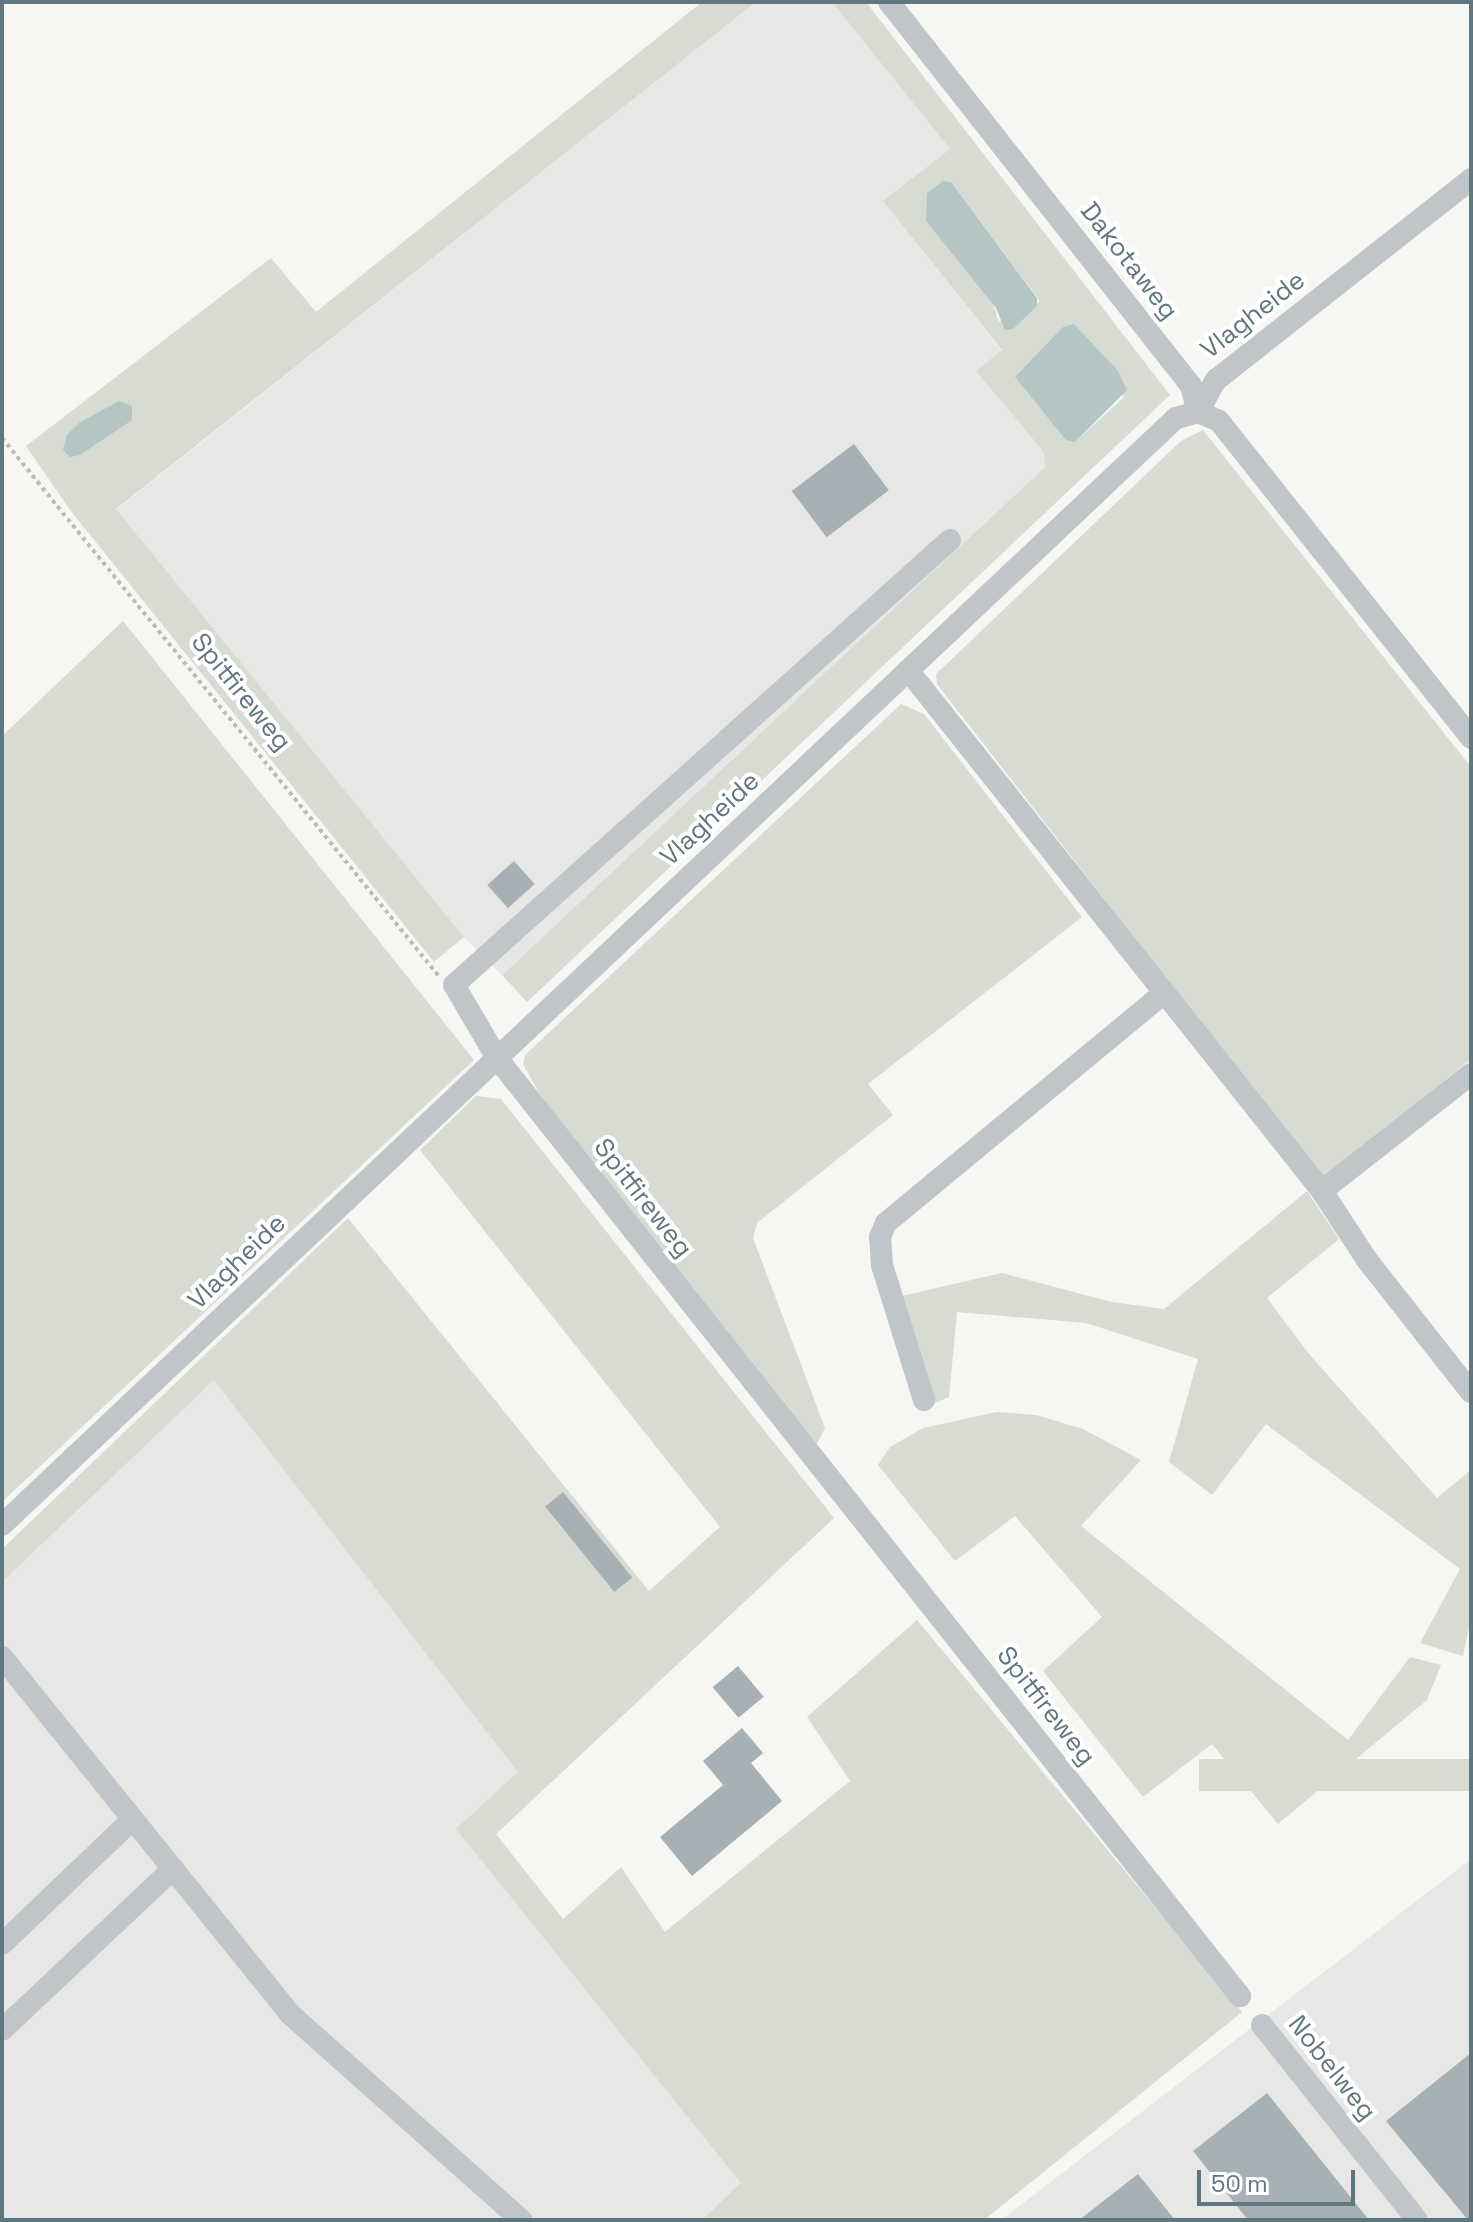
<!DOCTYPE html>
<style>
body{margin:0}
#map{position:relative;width:1473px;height:2222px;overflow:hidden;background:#f6f6f3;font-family:"Space Grotesk",sans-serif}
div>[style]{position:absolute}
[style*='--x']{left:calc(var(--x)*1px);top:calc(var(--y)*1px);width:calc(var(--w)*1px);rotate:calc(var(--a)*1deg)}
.built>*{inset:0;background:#e7e7e6}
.green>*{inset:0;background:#d7dbd2;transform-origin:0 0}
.water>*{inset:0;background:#b4c5c6}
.building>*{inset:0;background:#a6b1b5;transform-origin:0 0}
.path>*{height:4px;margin-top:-2px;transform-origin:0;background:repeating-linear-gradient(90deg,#b7bcbe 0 4px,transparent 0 8px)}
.minor>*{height:22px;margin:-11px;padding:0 11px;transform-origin:11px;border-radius:11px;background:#bfc5c8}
span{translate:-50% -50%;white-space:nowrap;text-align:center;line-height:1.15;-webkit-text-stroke:8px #fff;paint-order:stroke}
.street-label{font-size:26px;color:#60777f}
.frame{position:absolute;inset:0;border:4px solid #60777f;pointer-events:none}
.scale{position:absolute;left:1197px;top:2170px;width:158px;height:36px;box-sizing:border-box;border:4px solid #60777f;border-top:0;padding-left:10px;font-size:24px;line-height:28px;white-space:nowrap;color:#60777f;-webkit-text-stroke:6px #fff;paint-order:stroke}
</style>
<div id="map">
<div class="built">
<div style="clip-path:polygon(756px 2px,832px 2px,950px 149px,884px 202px,1002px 351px,977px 371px,1044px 452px,1045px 467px,502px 975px,464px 937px,116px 510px)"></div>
<div style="clip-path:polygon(212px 1355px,535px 1776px,474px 1833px,753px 2188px,730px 2220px,2px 2220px,2px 1550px)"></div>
<div style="clip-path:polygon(1471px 1859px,1471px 2220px,1001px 2220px)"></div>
</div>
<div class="green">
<div style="clip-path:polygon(evenodd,702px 2px,756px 2px,116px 509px,464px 937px,434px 962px,70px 510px,26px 446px,271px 258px,316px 312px,702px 2px,119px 401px,112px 432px,92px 447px,67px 435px,119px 401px)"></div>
<div style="clip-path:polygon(evenodd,832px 2px,866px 2px,1170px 395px,527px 1002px,502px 975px,1045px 467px,1044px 452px,976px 371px,1002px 350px,883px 201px,950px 149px,832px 2px,951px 182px,1037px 297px,1039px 302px,999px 322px,951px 182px,832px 2px,1063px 327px,1124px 397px,1075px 442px,1060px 331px,1063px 327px)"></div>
<div style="clip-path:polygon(1203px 430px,1471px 767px,1471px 1059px,1322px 1179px,937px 684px,936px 674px,1181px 441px)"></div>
<div style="clip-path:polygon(123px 621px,474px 1060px,2px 1502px,2px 736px)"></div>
<div style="clip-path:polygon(901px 704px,924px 714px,1082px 917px,868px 1084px,893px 1115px,757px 1223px,753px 1238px,825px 1428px,815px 1447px,542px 1098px,523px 1064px,525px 1055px)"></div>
<div style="clip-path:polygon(476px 1096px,501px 1099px,834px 1518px,496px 1834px,563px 1919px,621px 1867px,665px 1932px,850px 1781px,807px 1717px,917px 1620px,1242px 2012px,984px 2220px,702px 2220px,741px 2183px,456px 1829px,518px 1772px,214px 1380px,2px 1582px,2px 1549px,348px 1218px,649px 1591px,720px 1527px,420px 1150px)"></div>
<div style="clip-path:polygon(1307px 1191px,1339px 1239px,1267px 1298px,1309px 1354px,1437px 1498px,1471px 1470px,1471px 1617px,1463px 1656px,1420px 1643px,1460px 1569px,1266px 1424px,1212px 1495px,1169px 1462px,1198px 1359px,1086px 1323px,957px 1312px,949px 1397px,933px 1404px,897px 1297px,1002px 1273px,1112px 1302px,1164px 1309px)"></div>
<div style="clip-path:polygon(997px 1412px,1036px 1415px,1083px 1429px,1141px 1460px,1081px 1526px,1348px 1740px,1410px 1657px,1441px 1665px,1427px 1700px,1278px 1824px,1212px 1744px,1143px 1797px,1043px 1671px,1102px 1617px,1015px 1516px,955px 1561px,878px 1465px,890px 1447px,923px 1428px)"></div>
<div style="left:1471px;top:1759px;width:32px;height:272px;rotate:90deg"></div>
</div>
<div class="water">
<div style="clip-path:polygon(943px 181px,951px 182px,1037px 298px,1037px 306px,1013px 329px,1005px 330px,996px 308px,926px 221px,927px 193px)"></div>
<div style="clip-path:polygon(1074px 324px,1118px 371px,1127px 390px,1075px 442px,1066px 440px,1015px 377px,1063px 327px)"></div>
<div style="clip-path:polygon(119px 401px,132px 406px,132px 420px,80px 455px,70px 457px,63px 450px,67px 435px,79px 423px)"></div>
</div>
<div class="building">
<div style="left:854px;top:444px;width:58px;height:78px;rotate:53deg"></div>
<div style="left:514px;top:861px;width:31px;height:36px;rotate:48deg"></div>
<div style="left:563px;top:1492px;width:110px;height:23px;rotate:51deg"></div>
<div style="left:738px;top:1666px;width:40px;height:33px;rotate:50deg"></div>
<div style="clip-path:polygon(742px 1728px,763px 1753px,751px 1763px,782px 1801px,692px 1876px,660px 1837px,723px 1785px,703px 1761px)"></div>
<div style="clip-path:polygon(1471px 2053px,1471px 2220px,1468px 2220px,1386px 2121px)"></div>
<div style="clip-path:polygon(1267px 2093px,1369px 2220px,1248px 2220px,1193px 2151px)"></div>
<div style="clip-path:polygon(1138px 2174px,1175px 2220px,1079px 2220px,1097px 2206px)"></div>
</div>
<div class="path">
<div style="--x:2;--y:438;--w:692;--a:50.93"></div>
</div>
<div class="minor">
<div style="--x:889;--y:2;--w:489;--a:51.8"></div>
<div style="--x:1191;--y:386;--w:27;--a:75"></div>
<div style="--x:1198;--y:412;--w:37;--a:-61"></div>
<div style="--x:1216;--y:380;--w:325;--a:-38.2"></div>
<div style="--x:950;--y:540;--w:666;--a:138.1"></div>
<div style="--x:454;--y:985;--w:85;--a:59.5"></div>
<div style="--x:497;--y:1058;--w:1197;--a:51.62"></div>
<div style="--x:908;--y:670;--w:665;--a:51.53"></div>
<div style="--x:1471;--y:1074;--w:189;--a:141.9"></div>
<div style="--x:1322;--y:1191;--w:82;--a:56.9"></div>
<div style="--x:1367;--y:1260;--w:168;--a:51.8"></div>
<div style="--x:924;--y:1400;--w:141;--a:-107.3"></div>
<div style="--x:882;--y:1265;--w:28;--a:-94"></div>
<div style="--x:880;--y:1237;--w:15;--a:-67"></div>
<div style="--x:886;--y:1223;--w:358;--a:-39.6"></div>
<div style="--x:2;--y:1525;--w:1614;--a:-43.32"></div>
<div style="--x:1176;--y:418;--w:23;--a:-15"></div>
<div style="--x:1198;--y:412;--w:23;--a:23"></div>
<div style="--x:1219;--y:421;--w:405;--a:51.5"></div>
<div style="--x:2;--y:1657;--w:459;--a:51.1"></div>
<div style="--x:290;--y:2014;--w:310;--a:41.7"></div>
<div style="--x:2;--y:1944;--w:181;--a:-43.7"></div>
<div style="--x:1262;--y:2025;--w:249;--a:51.5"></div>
<div style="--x:2;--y:2030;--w:235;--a:-43.3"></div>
</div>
<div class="street-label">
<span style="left:1129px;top:261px;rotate:52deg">Dakotaweg</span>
<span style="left:1253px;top:315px;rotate:-38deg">Vlagheide</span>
<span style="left:241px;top:692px;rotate:51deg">Spitfireweg</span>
<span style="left:710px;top:819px;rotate:-43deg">Vlagheide</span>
<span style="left:643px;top:1198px;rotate:52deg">Spitfireweg</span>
<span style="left:237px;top:1262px;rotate:-44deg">Vlagheide</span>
<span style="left:1046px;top:1706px;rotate:52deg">Spitfireweg</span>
<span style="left:1332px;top:2068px;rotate:52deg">Nobelweg</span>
</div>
<div class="frame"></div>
<div class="scale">50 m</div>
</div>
